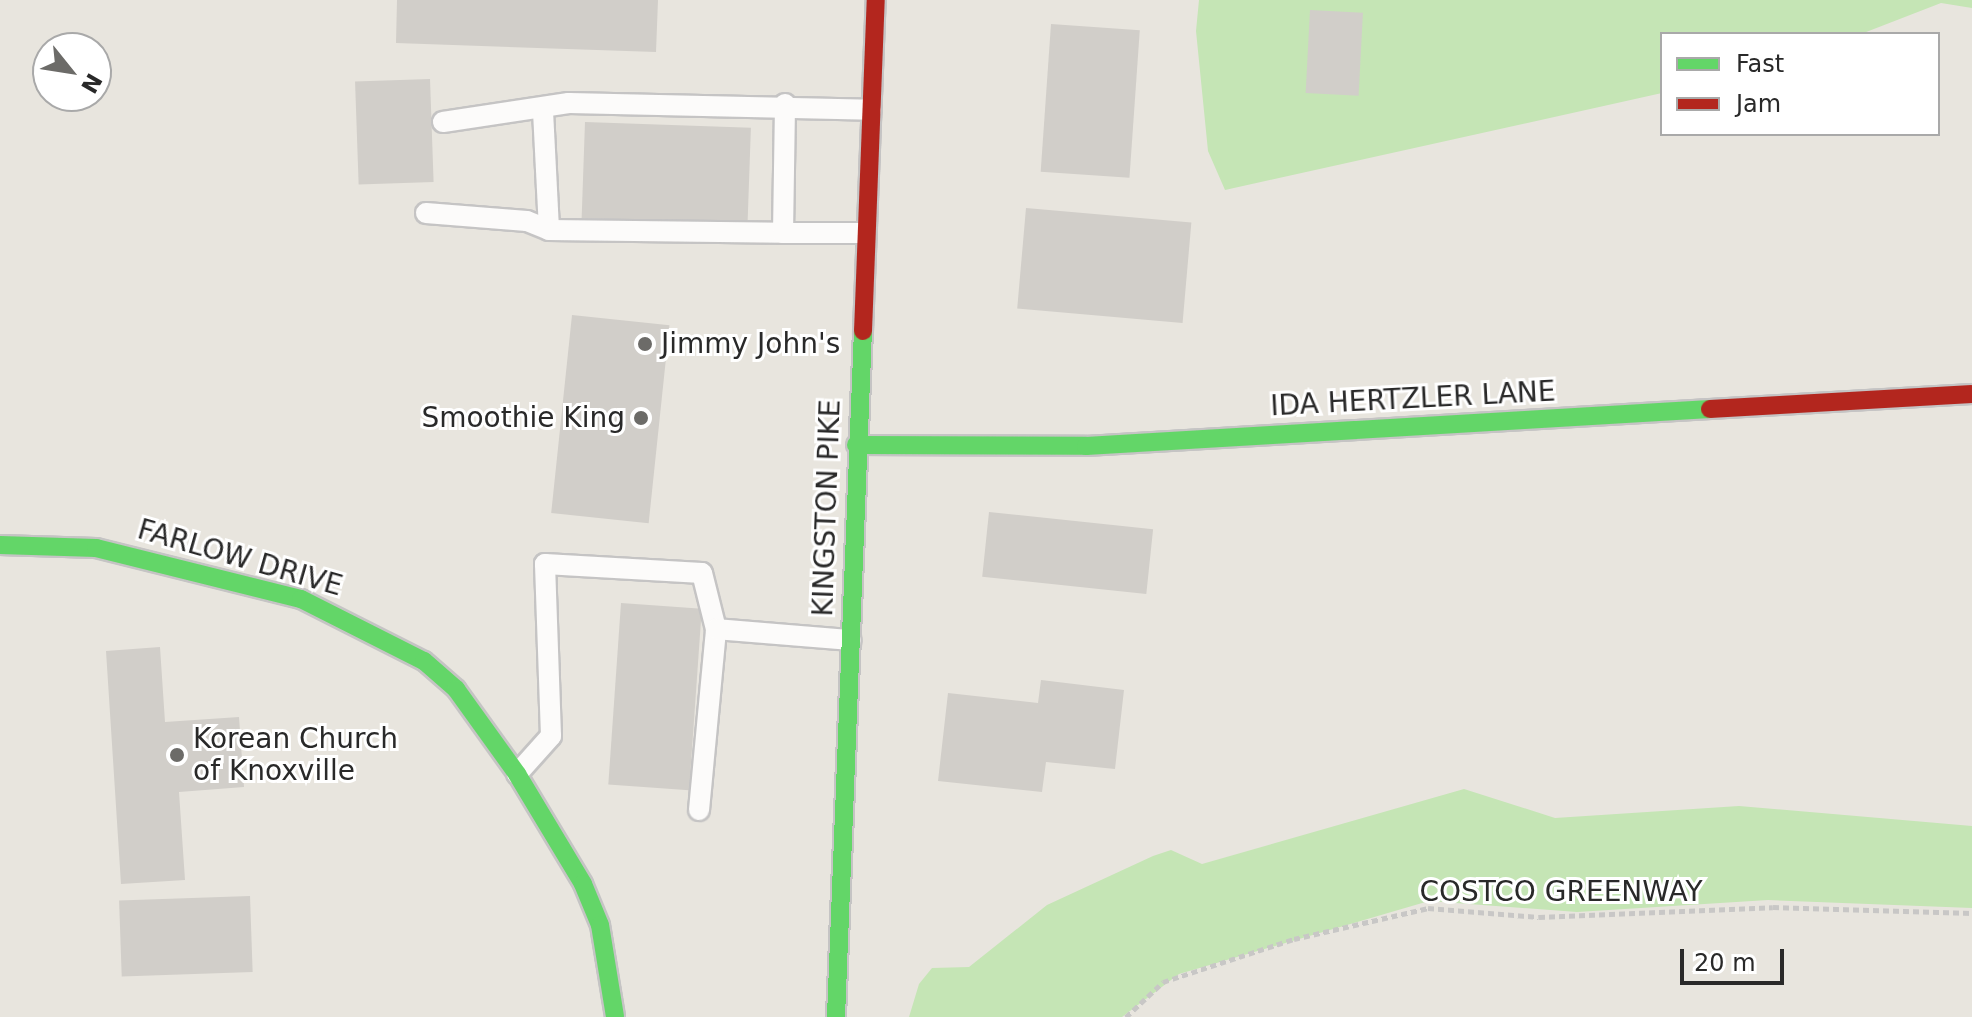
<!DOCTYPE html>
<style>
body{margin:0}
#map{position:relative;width:1972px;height:1017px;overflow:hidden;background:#e8e5de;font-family:"DejaVu Sans",sans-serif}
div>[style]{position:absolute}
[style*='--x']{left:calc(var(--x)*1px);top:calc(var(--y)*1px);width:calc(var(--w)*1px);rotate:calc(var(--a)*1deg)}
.green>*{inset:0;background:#c5e5b5}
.building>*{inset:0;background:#d1cec9;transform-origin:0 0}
.path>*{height:5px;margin-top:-2.5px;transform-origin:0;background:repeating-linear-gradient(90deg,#c8c7c6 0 6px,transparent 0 10px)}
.roads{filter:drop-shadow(2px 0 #c5c4c4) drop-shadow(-2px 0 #c5c4c4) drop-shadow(0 2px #c5c4c4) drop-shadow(0 -2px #c5c4c4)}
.lane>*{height:20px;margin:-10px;padding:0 10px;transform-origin:10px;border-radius:10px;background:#fcfbfa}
.fast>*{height:18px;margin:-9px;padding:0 9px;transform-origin:9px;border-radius:9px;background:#63d668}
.jam>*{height:18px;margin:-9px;padding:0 9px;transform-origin:9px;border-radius:9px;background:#b3261e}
.dots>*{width:22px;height:22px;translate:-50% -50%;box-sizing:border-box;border:4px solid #fff;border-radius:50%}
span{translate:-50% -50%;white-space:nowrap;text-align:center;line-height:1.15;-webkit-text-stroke:6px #fff;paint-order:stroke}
.poi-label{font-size:28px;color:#292929}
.left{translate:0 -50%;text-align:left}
.right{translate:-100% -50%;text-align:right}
.street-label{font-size:28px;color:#292929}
.legend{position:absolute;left:1660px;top:32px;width:280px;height:104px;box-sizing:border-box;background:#fff;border:2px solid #a9a9a9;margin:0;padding:10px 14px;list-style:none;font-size:24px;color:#292929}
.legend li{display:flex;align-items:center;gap:16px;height:40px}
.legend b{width:40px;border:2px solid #a9a9a9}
.north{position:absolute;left:32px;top:32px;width:80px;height:80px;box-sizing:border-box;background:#fff;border:2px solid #a9a9a9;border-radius:50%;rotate:120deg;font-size:22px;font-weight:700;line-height:32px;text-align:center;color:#292929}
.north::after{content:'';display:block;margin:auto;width:28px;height:36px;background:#6c6b68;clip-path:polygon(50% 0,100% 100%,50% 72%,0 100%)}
.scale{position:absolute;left:1680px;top:949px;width:104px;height:36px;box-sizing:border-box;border:4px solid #292929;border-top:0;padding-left:10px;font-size:24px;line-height:28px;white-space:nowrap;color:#292929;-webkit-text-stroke:6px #fff;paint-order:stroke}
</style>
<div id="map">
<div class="green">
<div style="clip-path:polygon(1199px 0,1972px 0,1972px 8px,1941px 3px,1861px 34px,1662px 34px,1662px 93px,1225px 190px,1208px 151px,1196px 31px)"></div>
<div style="clip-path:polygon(1464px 789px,1555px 818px,1739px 806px,1972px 826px,1972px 908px,1768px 900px,1577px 912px,1429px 901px,1179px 974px,1122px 1017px,909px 1017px,919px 984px,932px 968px,969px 967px,1047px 905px,1153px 856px,1171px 850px,1202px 864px)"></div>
</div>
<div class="building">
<div style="clip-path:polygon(397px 0,658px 0,656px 52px,396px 43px)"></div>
<div style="left:1310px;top:10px;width:53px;height:83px;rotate:3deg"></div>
<div style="left:1051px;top:24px;width:89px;height:148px;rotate:4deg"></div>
<div style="left:430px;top:79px;width:103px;height:75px;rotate:88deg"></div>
<div style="left:585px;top:122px;width:166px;height:96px;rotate:2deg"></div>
<div style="left:1026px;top:208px;width:166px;height:101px;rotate:5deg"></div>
<div style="left:572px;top:315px;width:98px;height:199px;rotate:6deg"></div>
<div style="left:989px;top:512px;width:165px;height:65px;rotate:6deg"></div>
<div style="left:621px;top:603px;width:81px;height:182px;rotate:4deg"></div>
<div style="clip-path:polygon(160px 647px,165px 722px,239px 717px,244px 787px,179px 792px,185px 880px,121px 884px,106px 651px)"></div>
<div style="clip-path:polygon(1041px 680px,1124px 690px,1115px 769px,1046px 762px,1042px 792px,938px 781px,948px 693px,1038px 703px)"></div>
<div style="left:250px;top:896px;width:76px;height:131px;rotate:88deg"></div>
</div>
<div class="path">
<div style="--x:1126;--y:1017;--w:51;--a:-43.4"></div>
<div style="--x:1163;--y:982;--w:138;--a:-18.2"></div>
<div style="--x:1294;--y:939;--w:138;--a:-13"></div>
<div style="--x:1428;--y:908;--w:111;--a:4.6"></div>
<div style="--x:1539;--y:917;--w:234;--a:-2.4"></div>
<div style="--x:1773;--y:907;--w:199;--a:1.7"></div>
</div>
<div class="roads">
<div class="lane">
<div style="--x:543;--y:111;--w:119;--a:87.1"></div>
<div style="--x:549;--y:230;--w:234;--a:0.7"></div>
<div style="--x:783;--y:233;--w:129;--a:-89.1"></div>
<div style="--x:443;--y:122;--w:127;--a:-8.6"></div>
<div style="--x:569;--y:103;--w:302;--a:1.3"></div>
<div style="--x:426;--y:213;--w:101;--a:4.5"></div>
<div style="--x:527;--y:221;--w:24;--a:22"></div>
<div style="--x:783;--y:233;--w:82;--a:0"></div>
<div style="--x:517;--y:774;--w:51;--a:-48.2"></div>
<div style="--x:551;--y:736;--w:172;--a:-92"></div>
<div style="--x:545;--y:564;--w:157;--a:3.3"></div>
<div style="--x:702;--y:573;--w:58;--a:76"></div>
<div style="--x:699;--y:810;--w:182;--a:-84.6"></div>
<div style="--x:716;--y:629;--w:135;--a:4.7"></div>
</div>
<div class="fast">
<div style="--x:856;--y:445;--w:230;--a:0.2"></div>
<div style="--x:1086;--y:446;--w:625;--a:-3.39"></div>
<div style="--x:0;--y:545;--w:96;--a:1.8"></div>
<div style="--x:96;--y:548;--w:211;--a:14"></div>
<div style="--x:301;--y:599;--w:138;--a:26.8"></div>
<div style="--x:424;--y:661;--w:43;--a:41.2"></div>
<div style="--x:456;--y:689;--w:105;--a:54.3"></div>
<div style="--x:517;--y:774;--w:128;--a:59"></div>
<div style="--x:583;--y:884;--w:44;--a:67.5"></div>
<div style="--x:600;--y:925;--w:93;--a:80.7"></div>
<div style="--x:836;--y:1017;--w:687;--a:-87.75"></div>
</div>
<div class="jam">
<div style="--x:863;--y:331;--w:331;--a:-87.8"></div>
<div style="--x:1710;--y:409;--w:262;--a:-3.3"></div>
</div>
</div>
<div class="dots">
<div style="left:645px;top:344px;background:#6c6b68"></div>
<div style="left:641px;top:418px;background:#6c6b68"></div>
<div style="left:177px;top:755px;background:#6c6b68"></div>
</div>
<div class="poi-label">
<span class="left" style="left:661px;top:344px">Jimmy John's</span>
<span class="right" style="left:625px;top:418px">Smoothie King</span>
<span class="left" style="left:193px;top:755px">Korean Church<br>of Knoxville</span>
</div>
<div class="street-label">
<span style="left:1413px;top:399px;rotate:-3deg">IDA HERTZLER LANE</span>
<span style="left:827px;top:508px;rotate:-88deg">KINGSTON PIKE</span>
<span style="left:240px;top:558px;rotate:16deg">FARLOW DRIVE</span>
<span style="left:1561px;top:892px">COSTCO GREENWAY</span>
</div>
<ul class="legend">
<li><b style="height:10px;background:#63d668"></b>Fast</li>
<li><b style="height:10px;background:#b3261e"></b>Jam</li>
</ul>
<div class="north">N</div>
<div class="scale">20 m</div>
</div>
